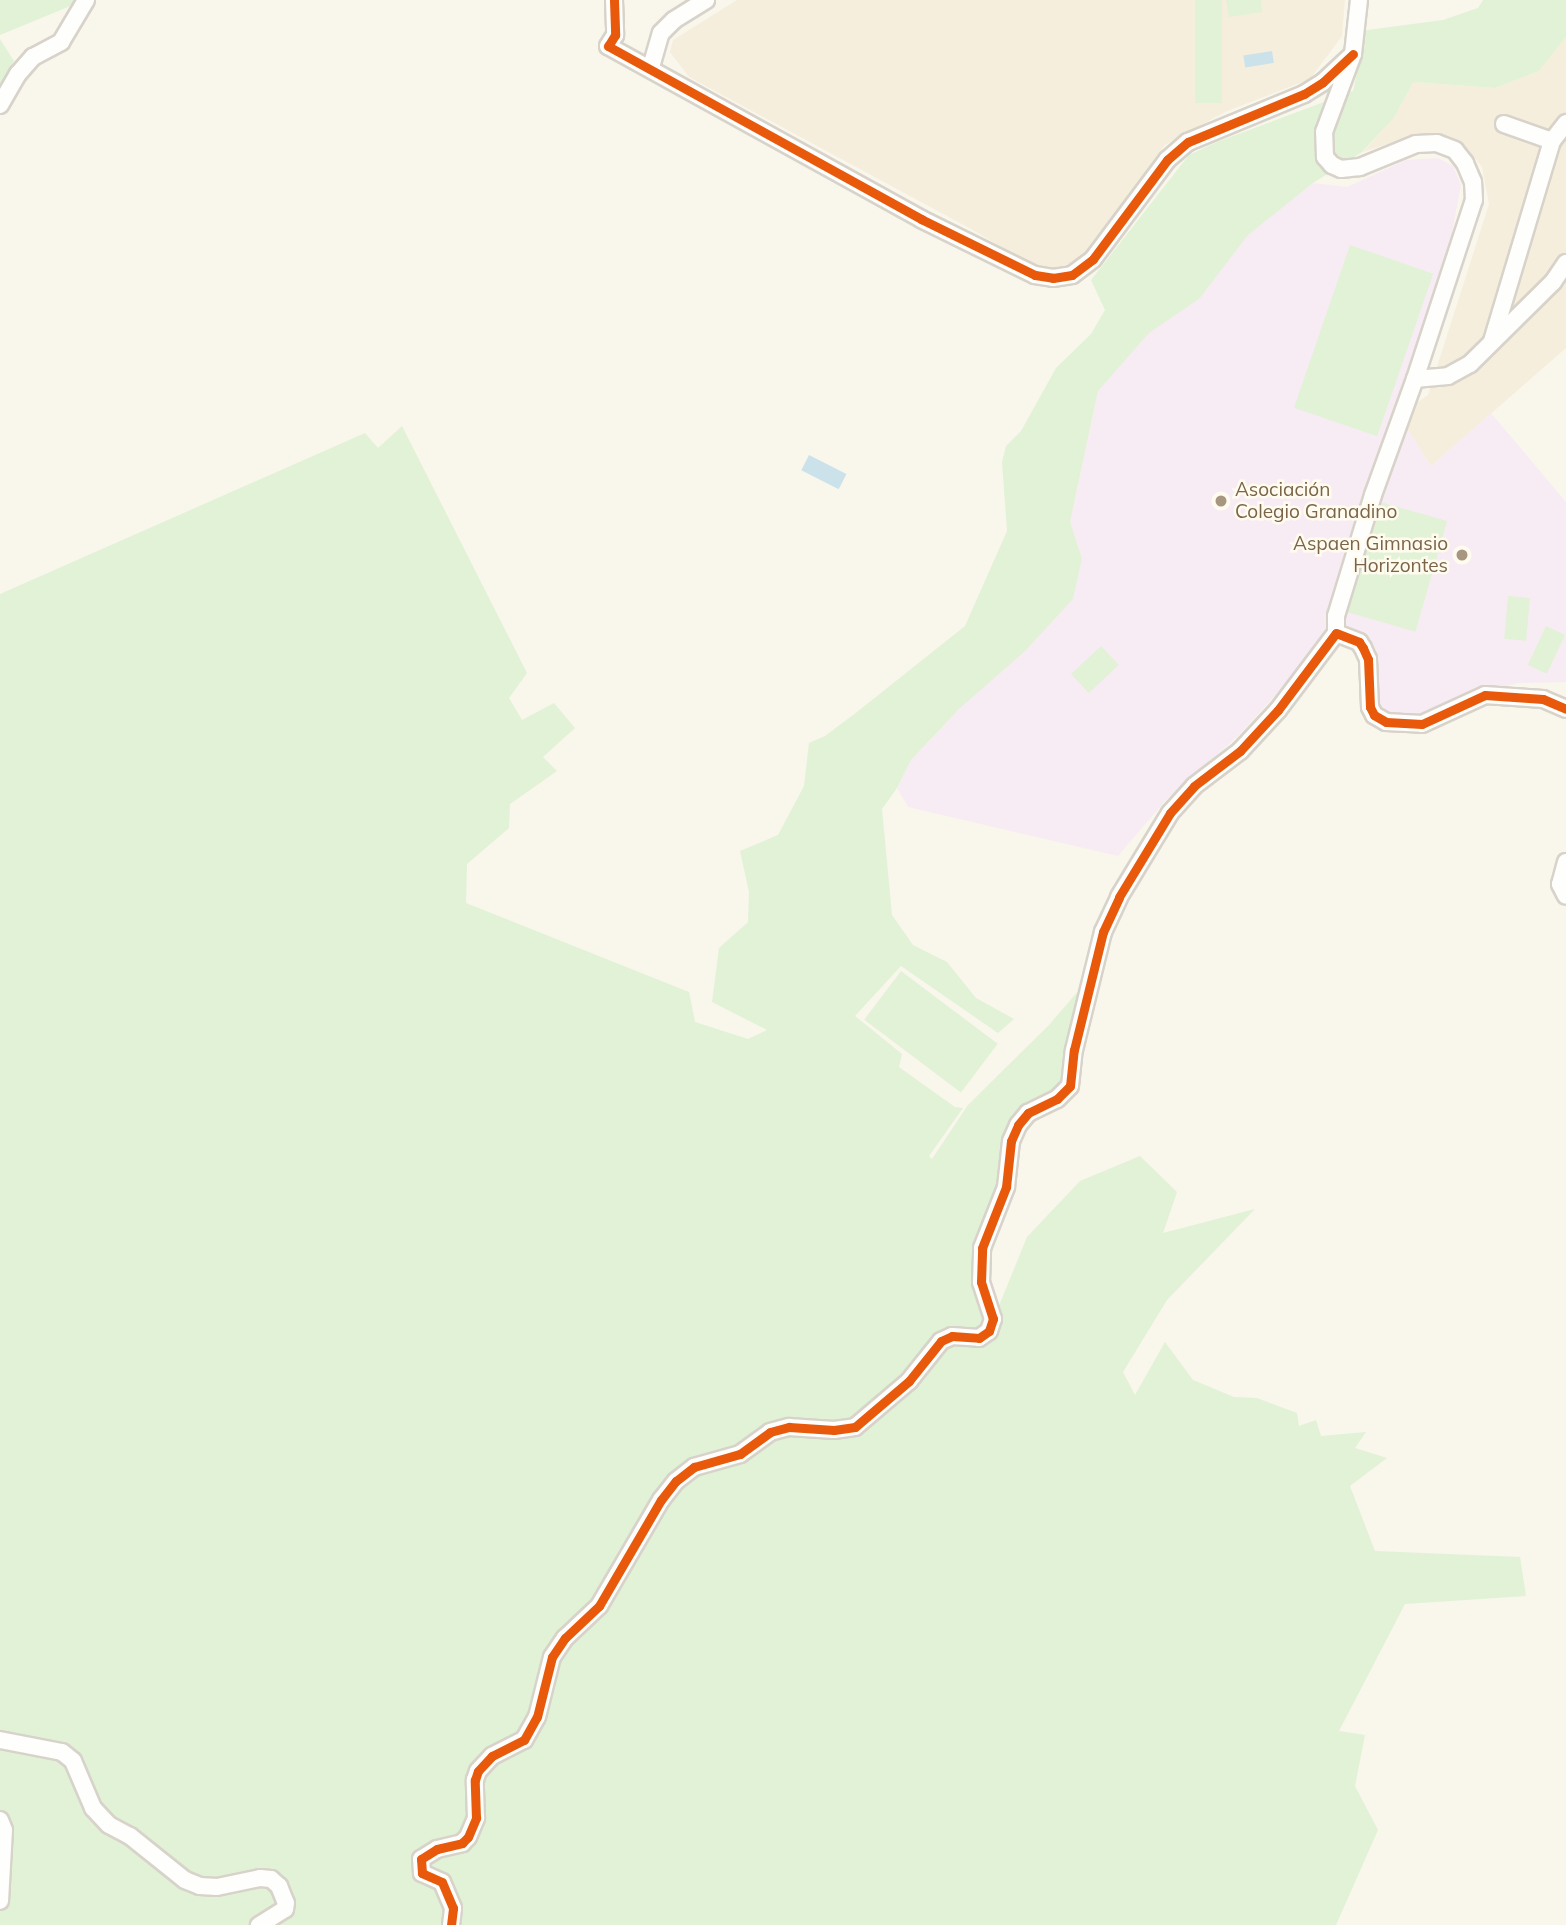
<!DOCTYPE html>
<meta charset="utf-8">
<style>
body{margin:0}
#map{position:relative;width:1566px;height:1925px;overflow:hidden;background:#f9f6ec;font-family:Mulish,sans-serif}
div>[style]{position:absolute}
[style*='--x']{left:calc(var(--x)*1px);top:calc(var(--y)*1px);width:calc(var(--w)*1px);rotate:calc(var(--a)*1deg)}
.residential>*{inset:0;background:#f6eedc}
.education>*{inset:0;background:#f8ecf4}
.green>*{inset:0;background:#e1f2d6;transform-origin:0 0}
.water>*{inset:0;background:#cce2eb;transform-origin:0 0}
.roads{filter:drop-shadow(2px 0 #d8d3ca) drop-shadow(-2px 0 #d8d3ca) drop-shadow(0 2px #d8d3ca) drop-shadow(0 -2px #d8d3ca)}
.minor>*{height:16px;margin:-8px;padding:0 8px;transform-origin:8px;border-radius:8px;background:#fefefc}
.cycleway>*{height:9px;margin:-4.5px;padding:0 4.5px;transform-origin:4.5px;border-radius:4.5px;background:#e8590c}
.dots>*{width:19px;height:19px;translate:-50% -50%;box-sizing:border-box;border:4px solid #fffcef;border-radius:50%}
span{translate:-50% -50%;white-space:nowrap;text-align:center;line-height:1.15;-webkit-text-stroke:5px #fffcef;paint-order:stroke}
.poi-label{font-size:19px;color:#7b6448}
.left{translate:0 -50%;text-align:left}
.right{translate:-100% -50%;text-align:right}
</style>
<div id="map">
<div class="residential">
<div style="clip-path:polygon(737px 0,1345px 0,1342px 36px,1310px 79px,1225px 112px,1165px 145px,1089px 249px,1071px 267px,1055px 269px,1032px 265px,971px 229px,689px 77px,670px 52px,673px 40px)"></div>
<div style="clip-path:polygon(1566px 37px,1566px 348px,1431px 466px,1406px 427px,1418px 402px,1428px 395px,1489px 204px,1482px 167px,1462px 142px,1418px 134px,1363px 152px,1394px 118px,1413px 82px,1495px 88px,1539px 71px)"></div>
</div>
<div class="education">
<div style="clip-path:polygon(1438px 158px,1453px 166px,1461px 185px,1452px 233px,1331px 610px,1326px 640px,1238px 736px,1166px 800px,1118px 856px,908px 807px,897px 788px,911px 760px,960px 708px,1082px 558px,1070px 522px,1098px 391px,1125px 343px,1217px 257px,1313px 183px,1347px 187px,1406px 160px)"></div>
<div style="clip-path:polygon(1491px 413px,1566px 502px,1566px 682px,1519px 683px,1471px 694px,1412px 718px,1387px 716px,1377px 705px,1375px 666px,1342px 631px,1341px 608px,1392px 448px,1406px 427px,1431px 466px)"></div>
</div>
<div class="green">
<div style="clip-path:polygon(0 0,85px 0,0 35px)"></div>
<div style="left:1195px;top:0;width:27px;height:103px"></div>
<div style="clip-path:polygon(1226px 0,1261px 0,1262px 12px,1229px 17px)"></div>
<div style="clip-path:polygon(1483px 0,1566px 0,1566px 37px,1539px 71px,1495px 88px,1413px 82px,1394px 118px,1362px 152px,1313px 183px,1248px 235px,1199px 299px,1149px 333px,1098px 391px,1070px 522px,1082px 558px,1073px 599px,1025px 651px,960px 708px,911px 760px,897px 788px,882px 809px,892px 915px,913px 945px,947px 962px,976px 998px,1014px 1019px,998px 1033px,901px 966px,855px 1016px,902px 1054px,899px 1067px,955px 1107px,963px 1108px,929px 1156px,932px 1159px,968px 1105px,1049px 1025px,1091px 976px,1070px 1086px,1028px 1113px,982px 1248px,994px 1318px,1027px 1237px,1080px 1181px,1140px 1156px,1177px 1192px,1163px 1233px,1255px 1209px,1167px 1300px,1123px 1372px,1135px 1395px,1165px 1342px,1193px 1380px,1234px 1397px,1257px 1398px,1297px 1413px,1299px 1426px,1316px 1420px,1321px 1436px,1366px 1432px,1355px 1448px,1387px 1458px,1350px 1486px,1375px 1551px,1520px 1557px,1526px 1596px,1405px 1604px,1339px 1731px,1365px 1735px,1355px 1786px,1378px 1830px,1336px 1925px,0 1925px,0 594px,365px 433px,378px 448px,402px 426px,527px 673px,509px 698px,522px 720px,554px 703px,575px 728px,543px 757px,557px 771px,510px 804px,509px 828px,467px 864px,466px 903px,689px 992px,695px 1022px,748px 1039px,767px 1030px,712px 1002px,719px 948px,748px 922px,749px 892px,740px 851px,778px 835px,804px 786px,809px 743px,825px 736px,857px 712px,965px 626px,1007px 531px,1002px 462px,1006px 446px,1021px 431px,1056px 368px,1091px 334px,1105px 310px,1091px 280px,1189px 155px,1217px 142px,1353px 91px,1359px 63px,1360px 31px,1443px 20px,1478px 8px)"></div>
<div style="clip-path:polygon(0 39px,14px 61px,0 106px)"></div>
<div style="left:1350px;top:245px;width:88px;height:172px;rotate:19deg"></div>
<div style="left:1377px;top:501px;width:73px;height:115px;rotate:16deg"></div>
<div style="left:1508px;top:596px;width:22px;height:43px;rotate:5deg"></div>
<div style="left:1546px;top:626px;width:21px;height:43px;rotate:25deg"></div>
<div style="left:1101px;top:646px;width:26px;height:41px;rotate:47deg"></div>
<div style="left:901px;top:971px;width:121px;height:61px;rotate:37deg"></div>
</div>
<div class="water">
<div style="left:1272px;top:51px;width:12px;height:29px;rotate:81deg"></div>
<div style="left:809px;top:455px;width:42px;height:17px;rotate:27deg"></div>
</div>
<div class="roads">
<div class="minor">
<div style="--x:614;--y:0;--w:35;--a:88"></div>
<div style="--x:615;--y:35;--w:13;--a:122"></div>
<div style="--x:608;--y:46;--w:358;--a:28.9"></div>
<div style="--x:921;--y:219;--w:127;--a:26.2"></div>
<div style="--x:1035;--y:275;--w:18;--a:9"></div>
<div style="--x:1053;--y:278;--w:19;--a:-9"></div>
<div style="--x:1072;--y:275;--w:26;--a:-37"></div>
<div style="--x:1093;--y:259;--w:124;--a:-53.2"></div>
<div style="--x:1167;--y:160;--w:28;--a:-41"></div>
<div style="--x:1188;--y:142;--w:126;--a:-22.5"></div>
<div style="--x:1304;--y:94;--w:22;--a:-32"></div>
<div style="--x:1323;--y:82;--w:41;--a:-43"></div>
<div style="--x:651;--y:67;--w:35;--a:-74"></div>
<div style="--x:661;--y:33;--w:18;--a:-45"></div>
<div style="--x:674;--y:20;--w:38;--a:-32"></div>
<div style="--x:0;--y:105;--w:36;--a:-60"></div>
<div style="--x:18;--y:74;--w:23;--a:-49"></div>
<div style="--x:33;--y:57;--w:32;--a:-28"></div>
<div style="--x:61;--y:42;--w:49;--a:-59.2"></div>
<div style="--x:1504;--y:124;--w:51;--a:19.5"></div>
<div style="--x:1492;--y:341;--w:209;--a:-73.3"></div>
<div style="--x:1552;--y:141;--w:23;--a:-52"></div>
<div style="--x:1415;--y:379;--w:33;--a:-5"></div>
<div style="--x:1448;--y:376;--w:25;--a:-29"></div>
<div style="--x:1470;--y:364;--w:117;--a:-44.7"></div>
<div style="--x:1553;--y:282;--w:23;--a:-56"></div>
<div style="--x:1336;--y:633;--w:17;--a:-90"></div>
<div style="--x:1336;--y:616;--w:127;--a:-73"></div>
<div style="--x:1373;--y:495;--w:123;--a:-70.1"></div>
<div style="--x:1415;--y:379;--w:188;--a:-71.8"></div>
<div style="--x:1474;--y:200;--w:18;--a:-93"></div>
<div style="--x:1473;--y:182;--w:21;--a:-113"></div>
<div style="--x:1465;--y:163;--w:16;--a:-128"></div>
<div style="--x:1455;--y:150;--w:19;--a:-159"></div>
<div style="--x:1437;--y:143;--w:21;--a:177"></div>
<div style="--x:1416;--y:144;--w:61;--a:157.7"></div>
<div style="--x:1360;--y:167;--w:19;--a:174"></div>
<div style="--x:1341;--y:169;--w:10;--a:-156"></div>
<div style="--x:1332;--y:165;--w:11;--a:-131"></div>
<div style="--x:1325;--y:157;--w:25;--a:-92"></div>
<div style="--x:1324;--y:132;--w:83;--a:-69.6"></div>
<div style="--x:1353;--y:54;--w:54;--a:-83.7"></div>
<div style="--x:1566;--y:862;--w:23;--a:105"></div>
<div style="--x:1560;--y:884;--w:13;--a:63"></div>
<div style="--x:0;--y:1740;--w:63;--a:11"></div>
<div style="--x:62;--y:1752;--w:14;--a:39"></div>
<div style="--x:73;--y:1761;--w:51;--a:66.9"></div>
<div style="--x:93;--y:1808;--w:23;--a:47"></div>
<div style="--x:109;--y:1825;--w:24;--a:28"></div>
<div style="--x:130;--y:1836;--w:70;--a:38.7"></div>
<div style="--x:185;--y:1880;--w:16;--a:22"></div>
<div style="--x:200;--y:1886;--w:17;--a:3"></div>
<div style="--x:217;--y:1887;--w:44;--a:-11.8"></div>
<div style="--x:260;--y:1878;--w:11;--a:5"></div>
<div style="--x:271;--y:1879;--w:11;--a:41"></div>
<div style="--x:279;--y:1886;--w:18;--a:68"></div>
<div style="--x:286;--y:1903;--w:6;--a:99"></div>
<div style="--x:285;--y:1909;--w:31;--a:148"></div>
<div style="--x:0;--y:1820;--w:11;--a:68"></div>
<div style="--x:4;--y:1830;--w:71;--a:93.2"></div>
<div style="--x:451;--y:1925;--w:17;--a:-83"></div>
<div style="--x:453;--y:1908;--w:28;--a:-113"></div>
<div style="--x:442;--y:1882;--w:22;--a:-156"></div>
<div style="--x:422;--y:1873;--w:14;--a:-94"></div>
<div style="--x:421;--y:1859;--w:19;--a:-32"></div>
<div style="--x:437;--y:1849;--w:26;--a:-13"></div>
<div style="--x:462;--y:1843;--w:8;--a:-45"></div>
<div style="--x:468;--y:1837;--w:21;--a:-67"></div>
<div style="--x:476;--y:1818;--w:38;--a:-92"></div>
<div style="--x:475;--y:1780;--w:9;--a:-72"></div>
<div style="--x:478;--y:1771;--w:21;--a:-47"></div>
<div style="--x:492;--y:1756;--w:36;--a:-27"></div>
<div style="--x:524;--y:1740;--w:26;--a:-61"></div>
<div style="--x:537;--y:1717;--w:62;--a:-76"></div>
<div style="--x:552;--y:1657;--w:23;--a:-56"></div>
<div style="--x:565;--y:1638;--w:47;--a:-43.3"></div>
<div style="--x:599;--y:1606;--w:123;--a:-59.7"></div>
<div style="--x:661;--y:1500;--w:24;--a:-52"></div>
<div style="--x:676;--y:1481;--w:23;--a:-38"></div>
<div style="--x:694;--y:1467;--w:48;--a:-15.8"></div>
<div style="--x:740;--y:1454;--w:37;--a:-36"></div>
<div style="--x:770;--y:1432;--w:20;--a:-15"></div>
<div style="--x:789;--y:1427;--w:45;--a:3.8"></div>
<div style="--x:834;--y:1430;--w:21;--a:-8"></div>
<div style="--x:855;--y:1427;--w:71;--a:-40.4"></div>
<div style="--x:909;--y:1381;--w:51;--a:-51.3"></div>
<div style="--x:941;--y:1341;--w:12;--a:-24"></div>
<div style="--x:952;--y:1336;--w:27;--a:4"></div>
<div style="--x:979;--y:1338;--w:12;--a:-35"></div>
<div style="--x:989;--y:1331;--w:13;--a:-72"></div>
<div style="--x:993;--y:1319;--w:39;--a:-108"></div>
<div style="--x:981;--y:1282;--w:34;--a:-88"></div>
<div style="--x:982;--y:1248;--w:66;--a:-68.5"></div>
<div style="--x:1006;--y:1187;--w:46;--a:-83.8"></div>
<div style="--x:1011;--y:1141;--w:17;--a:-66"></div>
<div style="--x:1018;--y:1125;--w:16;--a:-50"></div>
<div style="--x:1028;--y:1113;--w:32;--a:-26"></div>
<div style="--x:1057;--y:1099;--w:18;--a:-45"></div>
<div style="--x:1070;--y:1086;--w:36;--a:-84"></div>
<div style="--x:1074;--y:1050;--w:122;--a:-76.2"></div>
<div style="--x:1103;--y:932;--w:38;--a:-65"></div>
<div style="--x:1119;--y:897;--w:98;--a:-58.7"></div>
<div style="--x:1170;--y:813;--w:36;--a:-48"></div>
<div style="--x:1194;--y:786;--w:58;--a:-37.3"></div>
<div style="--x:1240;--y:751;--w:56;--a:-47.2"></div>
<div style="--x:1278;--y:710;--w:96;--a:-53"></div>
<div style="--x:1336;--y:633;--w:25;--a:21"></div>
<div style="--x:1359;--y:642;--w:7;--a:56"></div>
<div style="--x:1363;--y:648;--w:12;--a:66"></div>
<div style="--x:1368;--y:659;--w:48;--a:87.6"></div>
<div style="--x:1370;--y:707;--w:9;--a:63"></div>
<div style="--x:1374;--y:715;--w:14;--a:30"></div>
<div style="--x:1386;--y:722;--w:36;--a:3"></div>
<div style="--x:1422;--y:724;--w:69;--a:-24.7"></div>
<div style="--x:1485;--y:695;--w:58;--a:3.9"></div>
<div style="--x:1543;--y:699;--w:25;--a:23"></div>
</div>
</div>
<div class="cycleway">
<div style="--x:614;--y:0;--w:35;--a:88"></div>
<div style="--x:615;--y:35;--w:13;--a:122"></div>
<div style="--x:608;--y:46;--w:358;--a:28.9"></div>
<div style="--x:921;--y:219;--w:127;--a:26.2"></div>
<div style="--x:1035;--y:275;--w:18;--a:9"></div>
<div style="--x:1053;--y:278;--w:19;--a:-9"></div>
<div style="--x:1072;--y:275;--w:26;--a:-37"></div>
<div style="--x:1093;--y:259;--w:124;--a:-53.2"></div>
<div style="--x:1167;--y:160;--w:28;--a:-41"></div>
<div style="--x:1188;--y:142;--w:126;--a:-22.5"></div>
<div style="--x:1304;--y:94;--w:22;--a:-32"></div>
<div style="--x:1323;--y:82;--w:41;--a:-43"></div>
<div style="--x:451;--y:1925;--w:17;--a:-83"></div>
<div style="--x:453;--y:1908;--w:28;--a:-113"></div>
<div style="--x:442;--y:1882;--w:22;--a:-156"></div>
<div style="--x:422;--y:1873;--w:14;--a:-94"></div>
<div style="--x:421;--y:1859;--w:19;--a:-32"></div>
<div style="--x:437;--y:1849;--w:26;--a:-13"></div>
<div style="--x:462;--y:1843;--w:8;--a:-45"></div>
<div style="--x:468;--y:1837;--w:21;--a:-67"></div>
<div style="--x:476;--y:1818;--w:38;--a:-92"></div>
<div style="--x:475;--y:1780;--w:9;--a:-72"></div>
<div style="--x:478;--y:1771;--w:21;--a:-47"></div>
<div style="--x:492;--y:1756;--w:36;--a:-27"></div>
<div style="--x:524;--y:1740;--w:26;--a:-61"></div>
<div style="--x:537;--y:1717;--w:62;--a:-76"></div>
<div style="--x:552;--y:1657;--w:23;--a:-56"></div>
<div style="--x:565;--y:1638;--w:47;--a:-43.3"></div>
<div style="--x:599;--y:1606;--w:123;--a:-59.7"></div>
<div style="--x:661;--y:1500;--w:24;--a:-52"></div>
<div style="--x:676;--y:1481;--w:23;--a:-38"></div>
<div style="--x:694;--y:1467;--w:48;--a:-15.8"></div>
<div style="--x:740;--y:1454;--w:37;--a:-36"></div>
<div style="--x:770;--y:1432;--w:20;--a:-15"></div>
<div style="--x:789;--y:1427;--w:45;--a:3.8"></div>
<div style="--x:834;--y:1430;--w:21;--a:-8"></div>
<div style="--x:855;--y:1427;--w:71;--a:-40.4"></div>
<div style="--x:909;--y:1381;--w:51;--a:-51.3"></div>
<div style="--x:941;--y:1341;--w:12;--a:-24"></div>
<div style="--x:952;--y:1336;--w:27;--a:4"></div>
<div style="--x:979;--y:1338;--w:12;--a:-35"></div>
<div style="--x:989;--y:1331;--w:13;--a:-72"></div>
<div style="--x:993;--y:1319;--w:39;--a:-108"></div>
<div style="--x:981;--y:1282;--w:34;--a:-88"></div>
<div style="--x:982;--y:1248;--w:66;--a:-68.5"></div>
<div style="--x:1006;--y:1187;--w:46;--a:-83.8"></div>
<div style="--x:1011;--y:1141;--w:17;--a:-66"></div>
<div style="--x:1018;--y:1125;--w:16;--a:-50"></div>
<div style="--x:1028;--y:1113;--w:32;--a:-26"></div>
<div style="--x:1057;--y:1099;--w:18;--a:-45"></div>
<div style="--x:1070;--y:1086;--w:36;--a:-84"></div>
<div style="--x:1074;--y:1050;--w:122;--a:-76.2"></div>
<div style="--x:1103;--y:932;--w:38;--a:-65"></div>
<div style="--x:1119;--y:897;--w:98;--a:-58.7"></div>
<div style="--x:1170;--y:813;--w:36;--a:-48"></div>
<div style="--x:1194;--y:786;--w:58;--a:-37.3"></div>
<div style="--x:1240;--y:751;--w:56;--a:-47.2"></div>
<div style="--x:1278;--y:710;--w:96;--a:-53"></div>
<div style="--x:1336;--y:633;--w:25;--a:21"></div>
<div style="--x:1359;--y:642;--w:7;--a:56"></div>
<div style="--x:1363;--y:648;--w:12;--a:66"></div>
<div style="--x:1368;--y:659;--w:48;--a:87.6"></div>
<div style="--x:1370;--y:707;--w:9;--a:63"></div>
<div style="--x:1374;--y:715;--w:14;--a:30"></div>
<div style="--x:1386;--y:722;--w:36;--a:3"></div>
<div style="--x:1422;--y:724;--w:69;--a:-24.7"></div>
<div style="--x:1485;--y:695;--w:58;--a:3.9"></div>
<div style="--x:1543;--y:699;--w:25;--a:23"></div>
</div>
<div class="dots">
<div style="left:1221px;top:501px;background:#a79781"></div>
<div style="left:1462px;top:555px;background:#a79781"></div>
</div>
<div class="poi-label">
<span class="left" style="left:1235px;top:501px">Asociación<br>Colegio Granadino</span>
<span class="right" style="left:1448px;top:555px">Aspaen Gimnasio<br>Horizontes</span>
</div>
</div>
